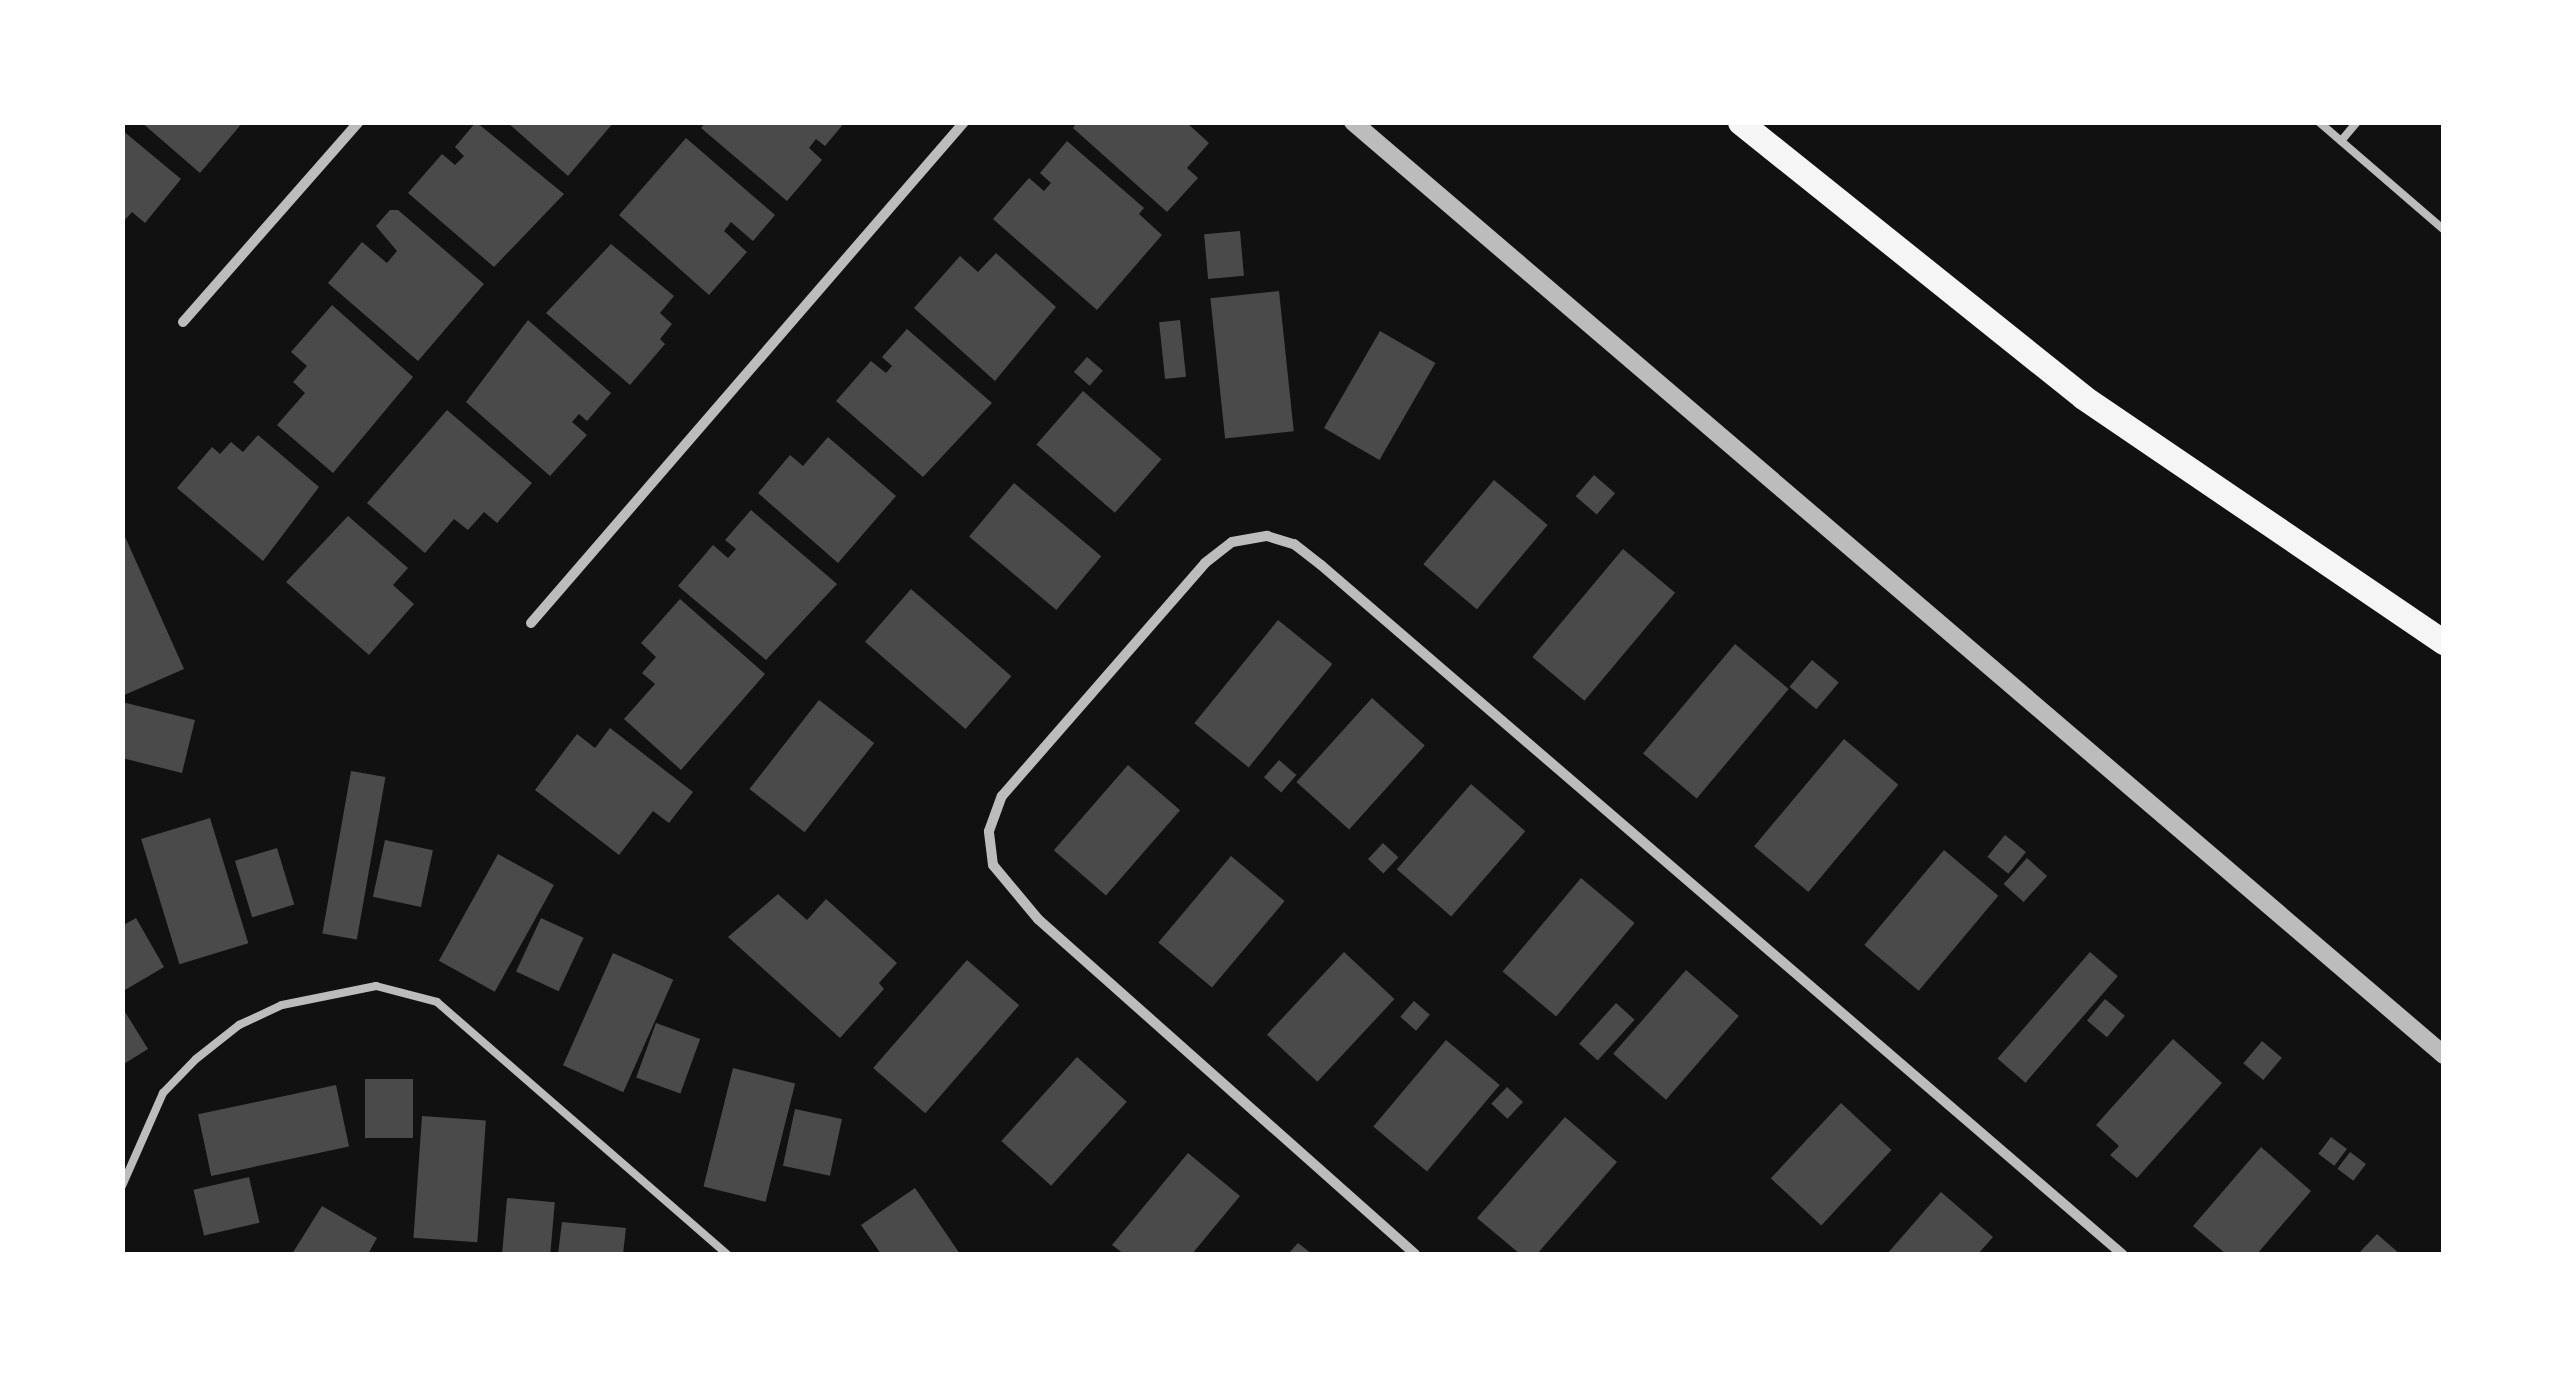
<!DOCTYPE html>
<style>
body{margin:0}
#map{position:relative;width:2566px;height:1377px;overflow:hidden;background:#111;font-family:"Varela Round",sans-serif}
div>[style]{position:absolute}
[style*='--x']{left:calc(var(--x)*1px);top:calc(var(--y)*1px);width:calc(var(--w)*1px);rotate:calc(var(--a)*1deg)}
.building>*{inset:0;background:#4a4a4a;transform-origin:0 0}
.service>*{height:8px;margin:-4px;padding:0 4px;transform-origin:4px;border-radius:4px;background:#bcbcbc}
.minor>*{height:10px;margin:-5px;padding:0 5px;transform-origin:5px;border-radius:5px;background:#bcbcbc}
.tertiary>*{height:18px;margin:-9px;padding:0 9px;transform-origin:9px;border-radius:9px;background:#bcbcbc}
.primary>*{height:25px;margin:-12.5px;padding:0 12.5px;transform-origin:12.5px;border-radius:12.5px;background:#f5f5f5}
span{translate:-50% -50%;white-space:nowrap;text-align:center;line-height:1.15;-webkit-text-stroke:10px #fff;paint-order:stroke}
.frame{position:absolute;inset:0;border:125px solid #fff;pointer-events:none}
</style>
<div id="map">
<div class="building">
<div style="clip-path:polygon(141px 122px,243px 122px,200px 173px)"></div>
<div style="clip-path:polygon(476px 122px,564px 194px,494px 267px,408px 193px,442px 154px,455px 165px,464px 156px,455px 147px)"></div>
<div style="clip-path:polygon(507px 122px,614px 122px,568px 176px)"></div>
<div style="clip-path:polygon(706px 122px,845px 122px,825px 146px,816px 139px,809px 148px,822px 160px,787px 201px,701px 128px)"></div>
<div style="clip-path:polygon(1077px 122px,1186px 122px,1209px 143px,1187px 168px,1198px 178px,1167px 212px,1073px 128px)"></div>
<div style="clip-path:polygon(122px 130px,181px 179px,145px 223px,132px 212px,122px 223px)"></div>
<div style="clip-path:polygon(686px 138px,775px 215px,753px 241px,731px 222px,724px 231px,747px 252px,709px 295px,619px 215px)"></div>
<div style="clip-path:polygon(1067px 141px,1144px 208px,1139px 214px,1162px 235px,1097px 310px,993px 219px,1029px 178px,1044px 191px,1051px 183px,1040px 173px)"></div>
<div style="clip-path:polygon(390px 210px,398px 210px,484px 284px,418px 361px,328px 283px,362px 242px,387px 263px,397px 251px,376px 226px)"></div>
<div style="left:1240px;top:231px;width:45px;height:36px;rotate:85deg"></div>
<div style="clip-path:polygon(611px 244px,674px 296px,660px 313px,672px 324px,660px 339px,665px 344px,630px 385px,546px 313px)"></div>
<div style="clip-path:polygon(996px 253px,1056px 307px,995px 381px,914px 308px,960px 256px,978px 272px)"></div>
<div style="left:1279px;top:291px;width:141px;height:69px;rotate:84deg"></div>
<div style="clip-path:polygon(332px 305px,413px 377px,333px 473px,277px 425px,305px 393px,293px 382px,307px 366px,291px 352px)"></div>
<div style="clip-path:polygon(528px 320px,611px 393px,587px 421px,579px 414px,572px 422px,587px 435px,550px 476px,466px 402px)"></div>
<div style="left:1180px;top:320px;width:57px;height:21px;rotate:84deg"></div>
<div style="clip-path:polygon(907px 329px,992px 403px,923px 477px,836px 401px,871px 361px,886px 373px,892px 366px,882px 357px)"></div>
<div style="left:1380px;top:331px;width:64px;height:112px;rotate:30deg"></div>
<div style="left:1087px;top:357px;width:21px;height:20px;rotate:41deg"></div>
<div style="left:1083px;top:391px;width:104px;height:71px;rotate:41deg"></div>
<div style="clip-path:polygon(447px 410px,532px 483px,497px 523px,484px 512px,468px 530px,454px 519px,425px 553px,367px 503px)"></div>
<div style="clip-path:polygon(258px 435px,319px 487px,263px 561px,177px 488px,212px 447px,220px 454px,231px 442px,243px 452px)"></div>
<div style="clip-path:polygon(828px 437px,896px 496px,838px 563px,758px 493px,790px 455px,803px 466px)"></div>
<div style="left:1594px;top:475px;width:28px;height:28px;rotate:41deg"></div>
<div style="left:1494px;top:480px;width:70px;height:110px;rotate:40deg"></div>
<div style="left:1014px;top:483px;width:114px;height:70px;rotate:40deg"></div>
<div style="clip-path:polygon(751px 510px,837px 584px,766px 660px,678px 586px,713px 545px,728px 558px,736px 549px,725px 540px)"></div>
<div style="clip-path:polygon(348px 516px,408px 568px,393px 585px,414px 604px,369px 655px,286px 582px)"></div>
<div style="clip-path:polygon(122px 530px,184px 669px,122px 696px)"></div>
<div style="left:1623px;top:549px;width:68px;height:141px;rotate:40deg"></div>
<div style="left:911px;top:589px;width:133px;height:70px;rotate:41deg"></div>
<div style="clip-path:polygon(680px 599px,765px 674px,681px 770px,624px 719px,655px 684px,642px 673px,656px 657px,641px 643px)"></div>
<div style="left:1278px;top:620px;width:70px;height:133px;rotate:39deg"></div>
<div style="left:1735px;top:644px;width:70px;height:143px;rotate:40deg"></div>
<div style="left:1812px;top:660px;width:35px;height:35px;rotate:40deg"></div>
<div style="left:1372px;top:698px;width:71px;height:113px;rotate:42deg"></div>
<div style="left:819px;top:700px;width:70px;height:113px;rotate:38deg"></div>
<div style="clip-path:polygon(122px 702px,195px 720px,182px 773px,122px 758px)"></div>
<div style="clip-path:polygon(610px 728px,693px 792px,669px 823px,653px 811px,619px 855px,535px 790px,577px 734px,595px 748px)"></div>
<div style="left:1844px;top:739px;width:71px;height:140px;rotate:40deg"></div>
<div style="left:1279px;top:760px;width:23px;height:23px;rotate:41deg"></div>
<div style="left:1128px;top:765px;width:69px;height:113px;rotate:41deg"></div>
<div style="left:351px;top:771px;width:35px;height:165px;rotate:10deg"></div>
<div style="left:1471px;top:784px;width:72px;height:113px;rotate:41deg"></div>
<div style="left:210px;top:818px;width:131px;height:72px;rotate:73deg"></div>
<div style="left:2005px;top:835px;width:27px;height:28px;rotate:39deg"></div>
<div style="left:385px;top:840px;width:49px;height:58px;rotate:12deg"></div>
<div style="left:1383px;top:843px;width:21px;height:22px;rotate:43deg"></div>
<div style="left:277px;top:848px;width:59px;height:44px;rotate:73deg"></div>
<div style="left:1944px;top:850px;width:71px;height:124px;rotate:40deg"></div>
<div style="left:498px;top:854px;width:64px;height:122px;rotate:29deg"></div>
<div style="left:1231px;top:856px;width:70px;height:113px;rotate:40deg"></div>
<div style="left:2027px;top:858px;width:27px;height:35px;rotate:42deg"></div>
<div style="left:1581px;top:878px;width:70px;height:122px;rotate:40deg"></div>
<div style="clip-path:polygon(778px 894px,807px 920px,826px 899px,897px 963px,879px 983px,884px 989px,840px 1038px,728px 937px)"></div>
<div style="clip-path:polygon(136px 918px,164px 967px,125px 990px,122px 926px)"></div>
<div style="left:541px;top:918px;width:47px;height:59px;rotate:25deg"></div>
<div style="left:1344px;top:952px;width:69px;height:113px;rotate:43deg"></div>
<div style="left:2090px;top:952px;width:37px;height:141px;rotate:41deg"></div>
<div style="left:613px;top:953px;width:66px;height:123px;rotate:24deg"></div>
<div style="left:967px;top:960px;width:69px;height:143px;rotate:41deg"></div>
<div style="left:1686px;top:970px;width:70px;height:111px;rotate:41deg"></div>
<div style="left:2105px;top:999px;width:26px;height:28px;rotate:40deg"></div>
<div style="left:1414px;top:1001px;width:21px;height:21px;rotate:41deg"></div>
<div style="left:1616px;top:1003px;width:25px;height:55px;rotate:42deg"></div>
<div style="clip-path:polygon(122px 1007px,148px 1049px,122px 1065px)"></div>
<div style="left:656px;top:1023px;width:47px;height:58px;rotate:20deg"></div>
<div style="clip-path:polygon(2173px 1039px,2222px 1083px,2137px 1178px,2110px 1155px,2119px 1146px,2096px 1125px)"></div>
<div style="left:1446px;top:1040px;width:70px;height:113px;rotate:40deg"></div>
<div style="left:2262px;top:1041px;width:26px;height:29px;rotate:40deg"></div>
<div style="left:1077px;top:1057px;width:67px;height:113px;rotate:42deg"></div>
<div style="left:733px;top:1068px;width:64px;height:122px;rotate:14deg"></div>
<div style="left:365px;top:1079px;width:48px;height:59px"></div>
<div style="left:336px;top:1085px;width:63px;height:141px;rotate:78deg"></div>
<div style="left:1507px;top:1087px;width:22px;height:23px;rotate:43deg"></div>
<div style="left:1841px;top:1103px;width:69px;height:103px;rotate:43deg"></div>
<div style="left:795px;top:1109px;width:48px;height:58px;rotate:12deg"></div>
<div style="left:422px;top:1116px;width:64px;height:122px;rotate:4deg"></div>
<div style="clip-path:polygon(1565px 1117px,1617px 1162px,1537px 1254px,1520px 1254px,1477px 1218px)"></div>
<div style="left:2331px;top:1137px;width:20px;height:21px;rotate:37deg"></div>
<div style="clip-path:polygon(2261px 1147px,2311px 1191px,2257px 1254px,2226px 1254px,2193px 1226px)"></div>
<div style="left:2350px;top:1152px;width:20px;height:21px;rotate:37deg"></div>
<div style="clip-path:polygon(1188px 1153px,1240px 1196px,1192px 1254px,1124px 1254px,1112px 1245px)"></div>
<div style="left:249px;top:1177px;width:47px;height:57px;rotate:77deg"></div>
<div style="clip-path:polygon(915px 1188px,960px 1254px,881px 1254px,861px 1225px)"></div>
<div style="clip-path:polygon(1941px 1192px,1993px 1237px,1978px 1254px,1887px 1254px)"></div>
<div style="left:507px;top:1198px;width:48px;height:56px;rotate:5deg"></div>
<div style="clip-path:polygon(322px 1206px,377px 1238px,368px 1254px,292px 1254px)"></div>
<div style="clip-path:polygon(562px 1222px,626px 1228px,623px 1254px,558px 1254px)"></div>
<div style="clip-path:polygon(2377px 1234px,2400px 1254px,2358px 1254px)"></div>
<div style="clip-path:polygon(1298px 1243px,1312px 1254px,1288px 1254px)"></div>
</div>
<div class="service">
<div style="--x:2319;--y:122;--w:165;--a:40.8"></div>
<div style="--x:2341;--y:141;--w:25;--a:-50"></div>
<div style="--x:122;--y:1186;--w:102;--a:-66.2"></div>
<div style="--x:163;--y:1093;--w:47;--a:-45.9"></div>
<div style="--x:196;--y:1059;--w:55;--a:-38.3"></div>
<div style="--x:239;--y:1025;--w:47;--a:-24.9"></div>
<div style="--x:282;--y:1005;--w:96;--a:-11.4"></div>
<div style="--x:376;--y:986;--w:63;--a:14.7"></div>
<div style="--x:437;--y:1002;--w:384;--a:41"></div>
</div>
<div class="minor">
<div style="--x:183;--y:322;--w:266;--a:-48.7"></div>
<div style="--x:531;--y:623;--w:662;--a:-49.16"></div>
<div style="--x:1415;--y:1254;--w:504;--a:-138.38"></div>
<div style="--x:1038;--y:919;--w:70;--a:-129.8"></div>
<div style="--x:993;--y:865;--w:34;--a:-97"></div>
<div style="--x:989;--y:831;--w:37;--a:-70"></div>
<div style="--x:1002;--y:796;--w:309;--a:-48.9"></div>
<div style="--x:1205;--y:563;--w:34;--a:-38"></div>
<div style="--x:1232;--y:542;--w:36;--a:-10"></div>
<div style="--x:1267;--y:536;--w:28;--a:17"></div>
<div style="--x:1294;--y:544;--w:34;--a:38"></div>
<div style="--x:1321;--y:565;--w:1057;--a:40.7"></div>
</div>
<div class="tertiary">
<div style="--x:1353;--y:122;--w:1436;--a:40.54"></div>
</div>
<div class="primary">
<div style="--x:1740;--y:122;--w:440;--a:38.7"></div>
<div style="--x:2083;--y:397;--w:436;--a:34.2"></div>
</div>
<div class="frame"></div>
</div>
